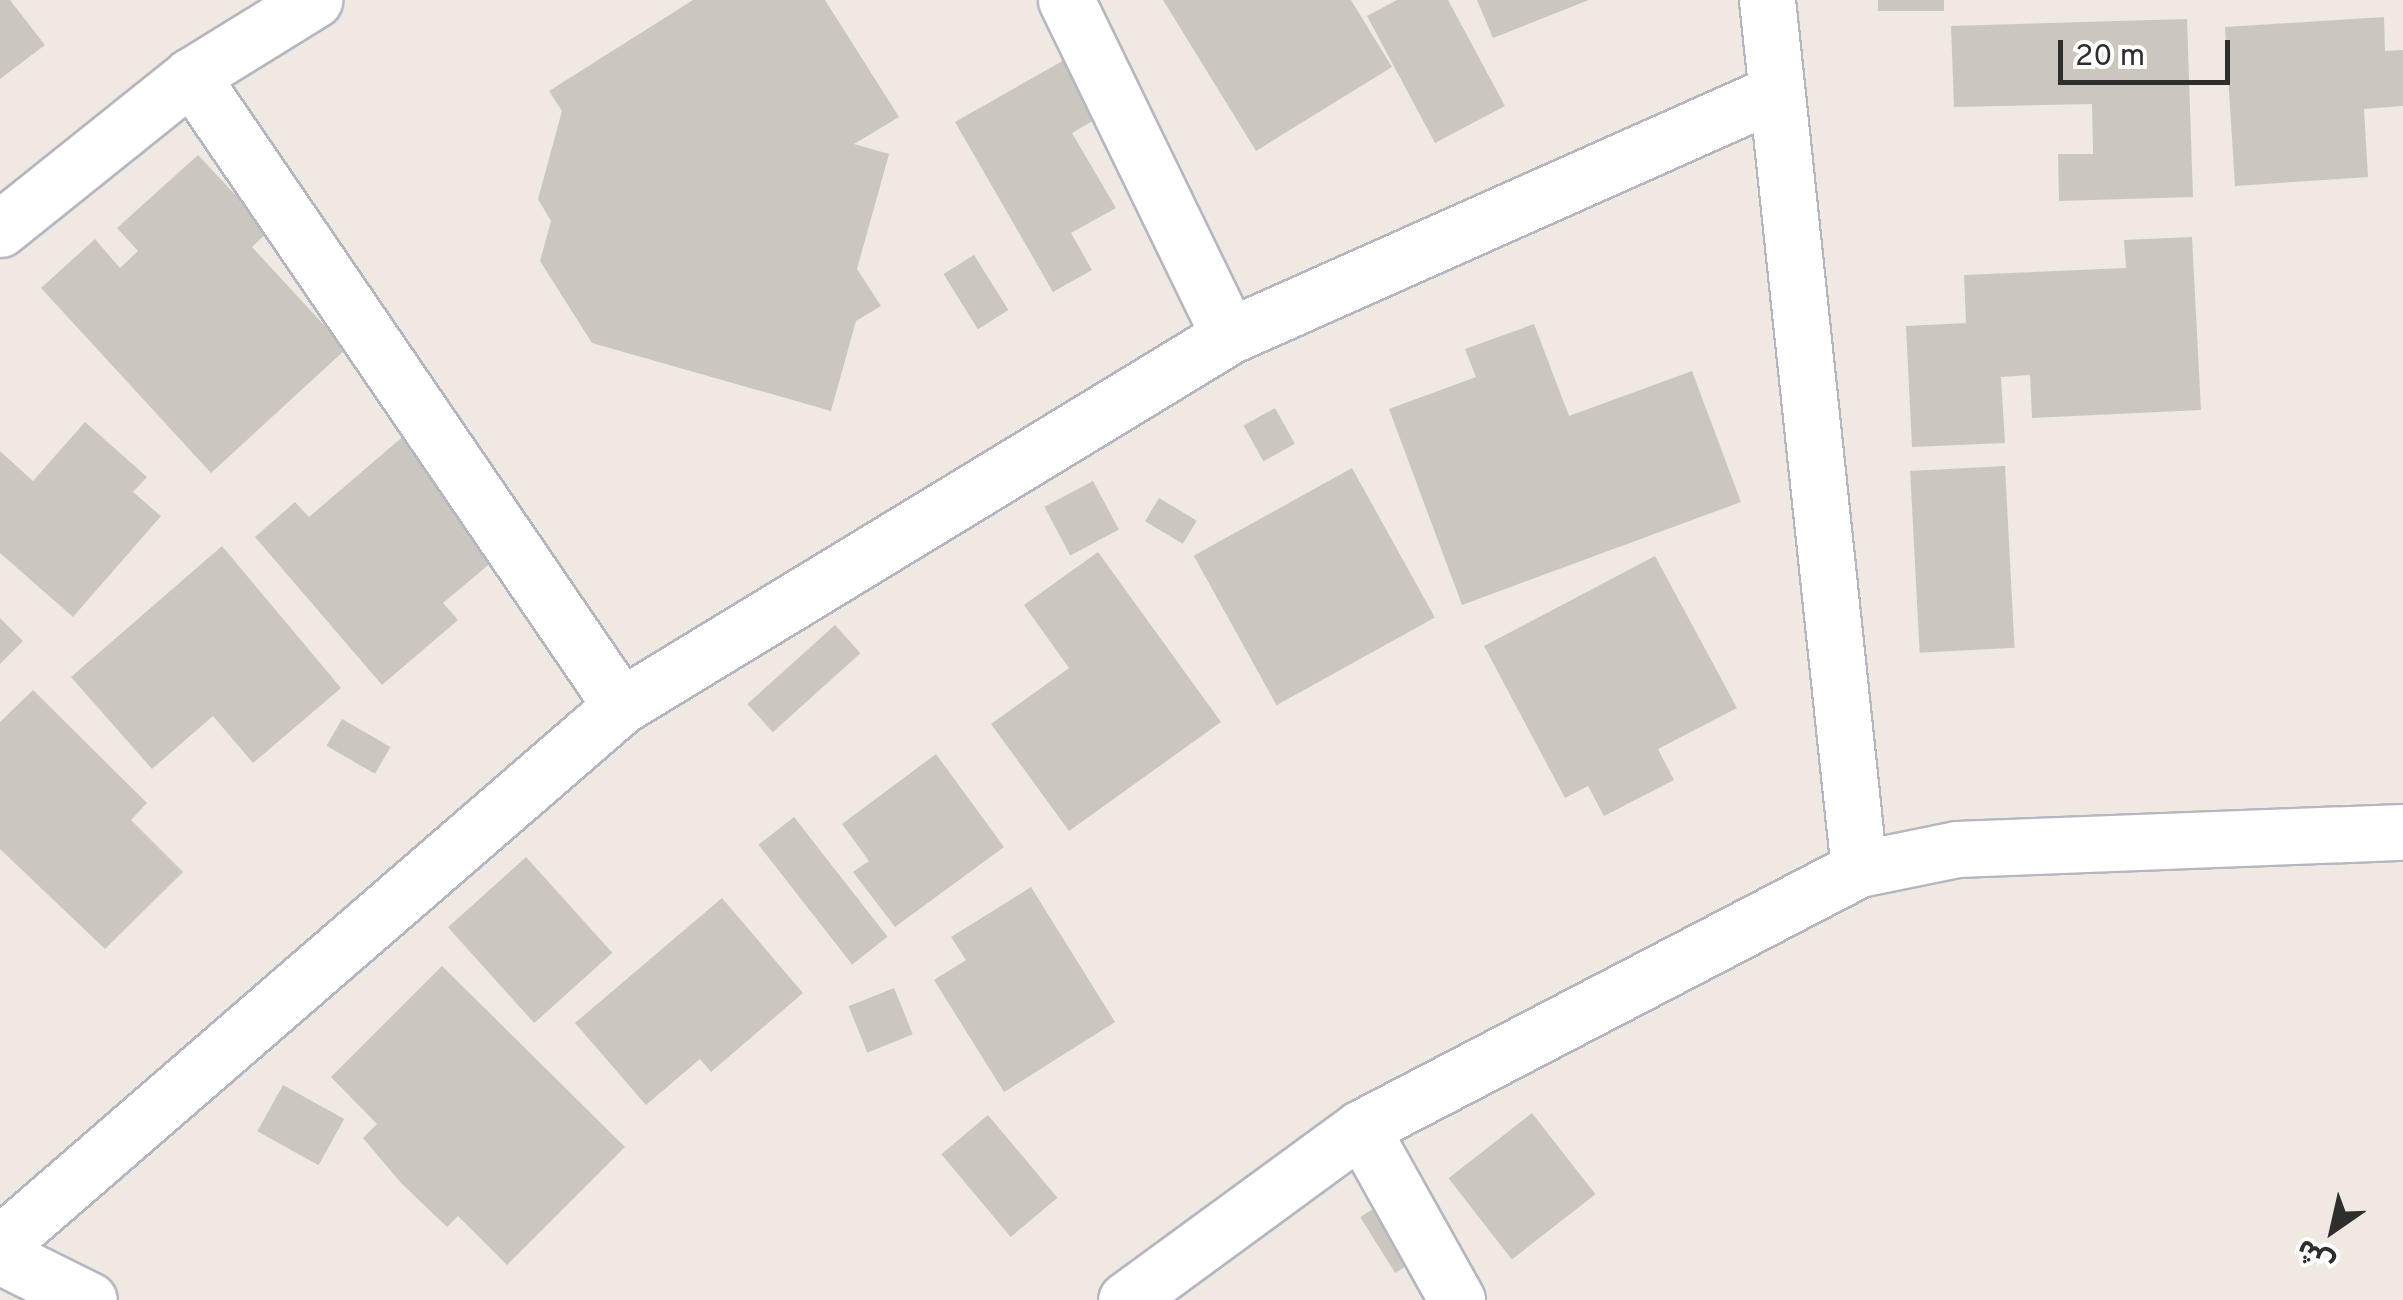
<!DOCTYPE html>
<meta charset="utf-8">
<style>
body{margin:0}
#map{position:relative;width:2403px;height:1300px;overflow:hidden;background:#efe9e1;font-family:Overpass,"Noto Sans Arabic",sans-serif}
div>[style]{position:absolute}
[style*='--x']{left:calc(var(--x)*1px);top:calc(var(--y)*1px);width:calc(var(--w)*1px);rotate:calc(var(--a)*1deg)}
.building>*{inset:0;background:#cbc7bf;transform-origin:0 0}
.roads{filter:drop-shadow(2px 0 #b4b7c1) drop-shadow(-2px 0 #b4b7c1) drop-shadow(0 2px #b4b7c1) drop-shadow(0 -2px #b4b7c1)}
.minor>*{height:55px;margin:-27.5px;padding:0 27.5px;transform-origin:27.5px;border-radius:27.5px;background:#fff}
span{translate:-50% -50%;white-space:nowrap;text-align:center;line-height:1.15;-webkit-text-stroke:8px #fff;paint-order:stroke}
.north{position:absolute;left:2283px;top:1180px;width:100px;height:100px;-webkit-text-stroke:8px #fff;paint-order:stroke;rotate:214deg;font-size:28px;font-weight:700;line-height:40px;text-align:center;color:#2e2e2e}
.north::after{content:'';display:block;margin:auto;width:35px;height:45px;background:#2e2e2e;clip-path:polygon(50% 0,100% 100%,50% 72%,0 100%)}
.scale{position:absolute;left:2058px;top:40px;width:172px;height:45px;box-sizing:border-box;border:5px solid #2e2e2e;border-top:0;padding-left:12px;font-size:30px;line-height:35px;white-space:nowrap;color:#2e2e2e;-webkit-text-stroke:8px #fff;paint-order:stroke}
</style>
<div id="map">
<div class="building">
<div style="clip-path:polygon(0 0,10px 0,45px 45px,0 79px)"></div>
<div style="clip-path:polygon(693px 0,825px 0,899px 117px,854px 144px,889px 154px,857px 269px,881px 306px,856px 321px,831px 411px,592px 343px,540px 261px,551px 221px,538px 199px,562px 111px,549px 91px)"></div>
<div style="clip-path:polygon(1163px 0,1351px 0,1392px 67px,1256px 151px)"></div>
<div style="clip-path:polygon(1397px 0,1448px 0,1505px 106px,1435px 143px,1367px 16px)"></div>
<div style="clip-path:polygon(1477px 0,1589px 0,1493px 38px)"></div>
<div style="left:1878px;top:0;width:66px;height:11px"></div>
<div style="clip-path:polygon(2384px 17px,2385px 51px,2403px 50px,2403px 106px,2364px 109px,2368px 177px,2235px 186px,2225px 27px)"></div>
<div style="clip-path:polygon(2187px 19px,2193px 197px,2059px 201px,2058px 154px,2093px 154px,2092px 104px,1954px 107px,1951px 26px)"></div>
<div style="clip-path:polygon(1073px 55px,1106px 113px,1072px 133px,1116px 208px,1071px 233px,1092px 270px,1053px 292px,955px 122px)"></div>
<div style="clip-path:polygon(198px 155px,269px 231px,252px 247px,346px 349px,211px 473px,41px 288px,95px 239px,120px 268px,138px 251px,117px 228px)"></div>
<div style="clip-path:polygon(2192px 237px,2201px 410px,2032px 418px,2030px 375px,2001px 377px,2005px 443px,1912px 447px,1906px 326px,1966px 323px,1964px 275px,2126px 268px,2124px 240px)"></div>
<div style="left:974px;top:255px;width:65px;height:36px;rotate:58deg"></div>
<div style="clip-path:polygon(1534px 324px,1569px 416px,1692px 371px,1741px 502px,1462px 605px,1389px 409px,1476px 377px,1465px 349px)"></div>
<div style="left:1275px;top:408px;width:41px;height:36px;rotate:61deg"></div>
<div style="clip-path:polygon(85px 422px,147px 477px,133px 492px,161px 516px,73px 617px,0 553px,0 451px,33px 481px)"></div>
<div style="clip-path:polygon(406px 434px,505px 551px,443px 603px,458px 620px,382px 685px,255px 537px,295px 502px,309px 517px)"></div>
<div style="left:2005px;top:466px;width:182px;height:95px;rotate:87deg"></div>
<div style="left:1352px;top:468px;width:171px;height:181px;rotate:61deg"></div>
<div style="left:1093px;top:481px;width:55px;height:55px;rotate:62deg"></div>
<div style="left:1159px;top:498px;width:44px;height:27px;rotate:31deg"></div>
<div style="clip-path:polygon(222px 546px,341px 688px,253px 763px,213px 716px,152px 769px,71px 677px)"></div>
<div style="clip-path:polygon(1098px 552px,1221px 722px,1069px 831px,991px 724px,1069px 668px,1024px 605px)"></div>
<div style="clip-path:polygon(1655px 556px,1737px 708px,1658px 749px,1674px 780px,1604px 816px,1588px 786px,1565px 798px,1484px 646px)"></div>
<div style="clip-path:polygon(0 618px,23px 641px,0 664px)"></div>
<div style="left:835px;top:625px;width:38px;height:118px;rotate:48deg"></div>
<div style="clip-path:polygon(33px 690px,147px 803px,131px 820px,183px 872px,105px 949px,0 849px,0 722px)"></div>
<div style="left:342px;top:719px;width:56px;height:31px;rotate:30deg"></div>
<div style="clip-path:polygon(936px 754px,1004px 847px,895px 927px,853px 872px,869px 861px,842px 824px)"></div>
<div style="left:794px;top:817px;width:152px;height:45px;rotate:52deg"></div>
<div style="left:526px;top:857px;width:129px;height:105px;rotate:48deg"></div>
<div style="clip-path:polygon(1031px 887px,1115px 1022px,1004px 1092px,934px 980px,966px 960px,951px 937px)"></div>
<div style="clip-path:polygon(722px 898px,803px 993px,711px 1072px,700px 1059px,646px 1105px,575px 1023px)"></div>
<div style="clip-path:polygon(442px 966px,625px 1147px,507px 1265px,458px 1216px,447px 1227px,401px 1183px,363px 1138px,377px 1124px,331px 1077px)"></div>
<div style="left:894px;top:988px;width:50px;height:49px;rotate:68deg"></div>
<div style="left:283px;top:1085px;width:70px;height:53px;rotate:29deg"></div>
<div style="left:1532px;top:1113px;width:103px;height:106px;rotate:52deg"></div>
<div style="left:988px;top:1115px;width:108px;height:61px;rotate:50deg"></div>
<div style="left:1389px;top:1199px;width:66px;height:34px;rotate:58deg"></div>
</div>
<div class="roads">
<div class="minor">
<div style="--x:1066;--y:0;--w:373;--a:64.1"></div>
<div style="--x:1767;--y:0;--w:874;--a:83.96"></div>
<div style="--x:191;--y:76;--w:763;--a:55.68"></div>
<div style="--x:0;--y:229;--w:245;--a:-38.7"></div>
<div style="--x:191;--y:76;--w:145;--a:-31.7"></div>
<div style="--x:1361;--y:1128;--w:197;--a:60.8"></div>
<div style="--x:0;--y:1244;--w:822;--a:-40.9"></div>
<div style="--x:621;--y:706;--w:712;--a:-31.32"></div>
<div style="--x:1229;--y:336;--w:594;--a:-24.02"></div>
<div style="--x:0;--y:1256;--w:99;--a:26.3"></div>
<div style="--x:1126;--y:1300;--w:291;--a:-36.2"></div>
<div style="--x:1361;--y:1128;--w:561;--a:-27.48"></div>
<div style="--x:1859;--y:869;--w:100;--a:-11.5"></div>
<div style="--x:1957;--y:849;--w:446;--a:-2.2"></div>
</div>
</div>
<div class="north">ش</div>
<div class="scale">20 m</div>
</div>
